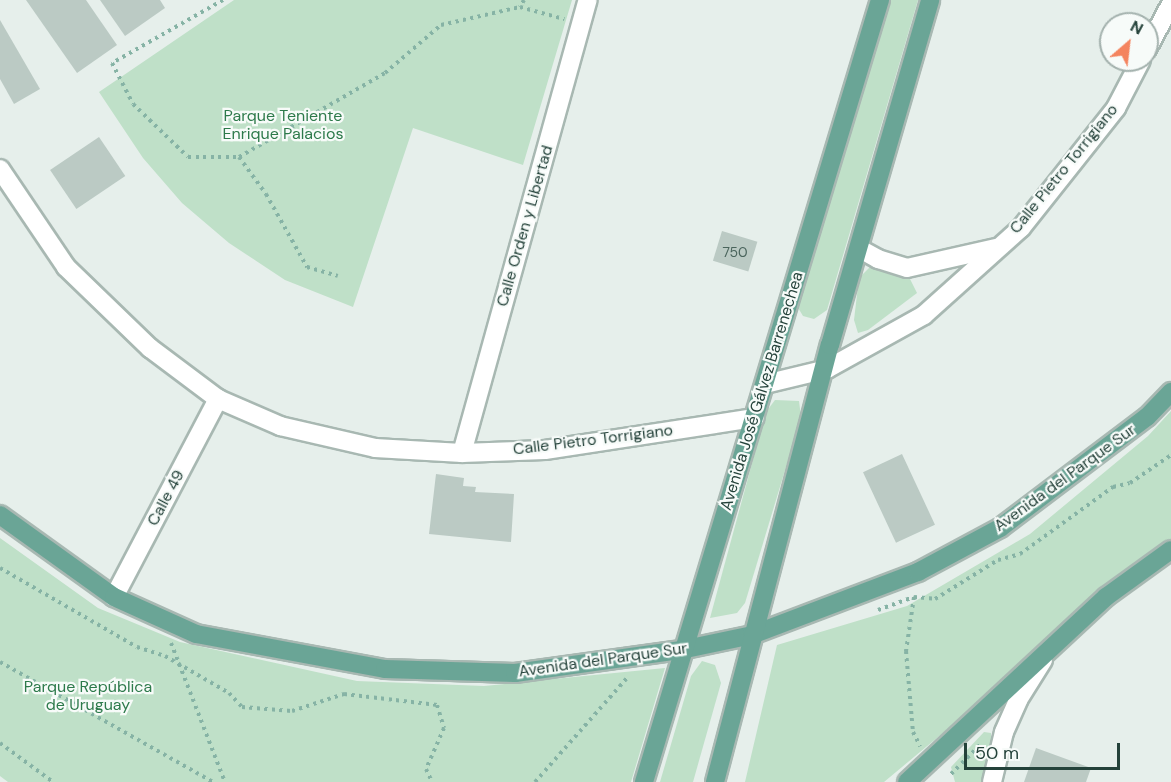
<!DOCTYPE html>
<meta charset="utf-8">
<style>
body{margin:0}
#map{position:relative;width:1171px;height:782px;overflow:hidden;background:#e6efeb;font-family:"DM Sans",sans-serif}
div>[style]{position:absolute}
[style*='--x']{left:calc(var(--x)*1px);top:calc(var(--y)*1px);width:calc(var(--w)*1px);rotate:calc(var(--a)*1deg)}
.green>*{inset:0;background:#bfe0c8}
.building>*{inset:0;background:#bbcac4;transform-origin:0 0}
.path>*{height:4px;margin-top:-2px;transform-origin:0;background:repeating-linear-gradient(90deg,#86b3a5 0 3px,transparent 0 7.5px)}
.roads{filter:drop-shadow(2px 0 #a8b8b2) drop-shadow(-2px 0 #a8b8b2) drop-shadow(0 2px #a8b8b2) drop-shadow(0 -2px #a8b8b2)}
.minor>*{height:18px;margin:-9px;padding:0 9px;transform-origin:9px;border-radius:9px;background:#fff}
.major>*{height:18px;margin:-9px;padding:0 9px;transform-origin:9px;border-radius:9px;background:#6aa596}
span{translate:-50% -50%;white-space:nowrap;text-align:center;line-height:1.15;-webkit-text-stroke:4.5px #f7fbf9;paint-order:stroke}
.number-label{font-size:14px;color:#4a645c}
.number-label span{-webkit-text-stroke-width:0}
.park-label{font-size:16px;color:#2d7a4b}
.street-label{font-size:16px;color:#24423a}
.north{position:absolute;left:1099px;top:12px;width:60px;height:60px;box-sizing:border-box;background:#f7fbf9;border:2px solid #a3b1ad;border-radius:50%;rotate:28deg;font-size:16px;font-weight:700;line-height:24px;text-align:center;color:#24423a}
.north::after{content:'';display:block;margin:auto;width:21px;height:27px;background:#f4845f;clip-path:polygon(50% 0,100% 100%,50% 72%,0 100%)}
.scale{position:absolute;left:964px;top:743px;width:156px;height:27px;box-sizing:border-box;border:3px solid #24423a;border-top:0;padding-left:8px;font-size:18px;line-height:21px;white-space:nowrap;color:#24423a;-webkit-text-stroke:4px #f7fbf9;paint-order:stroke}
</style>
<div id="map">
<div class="green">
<div style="clip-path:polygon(234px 0,572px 0,523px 165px,413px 128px,353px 307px,285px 280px,229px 243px,182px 203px,143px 158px,99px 92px)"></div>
<div style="clip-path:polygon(890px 0,918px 0,827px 310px,814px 319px,803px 316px,797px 306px)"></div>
<div style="clip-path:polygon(871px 266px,884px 266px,908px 275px,917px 293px,868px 330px,858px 333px,854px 320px,859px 278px)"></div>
<div style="clip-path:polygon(775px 400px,799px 401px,801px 417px,745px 603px,737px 613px,710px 618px,766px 412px)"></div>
<div style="clip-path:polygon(1171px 411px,1171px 542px,1127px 569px,998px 687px,884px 782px,745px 782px,777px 645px,907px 606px,1030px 534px,1148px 436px)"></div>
<div style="clip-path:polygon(0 538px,98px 608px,180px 642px,357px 681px,484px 686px,665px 668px,631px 782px,8px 782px,0 776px)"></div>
<div style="clip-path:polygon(702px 661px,715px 665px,721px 683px,693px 782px,660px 782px,691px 676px)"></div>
<div style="clip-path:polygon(984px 732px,991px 733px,991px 751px,983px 782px,955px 782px,951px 767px)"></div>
</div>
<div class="building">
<div style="clip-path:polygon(26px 0,86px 0,117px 45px,77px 73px)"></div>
<div style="clip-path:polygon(100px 0,160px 0,165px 8px,125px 36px)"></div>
<div style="clip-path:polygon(0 20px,40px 89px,14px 104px,0 79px)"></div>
<div style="left:99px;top:137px;width:47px;height:59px;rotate:56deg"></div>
<div style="left:722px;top:231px;width:37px;height:31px;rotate:17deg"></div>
<div style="left:902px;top:454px;width:78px;height:43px;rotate:65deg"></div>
<div style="clip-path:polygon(436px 474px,464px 478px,463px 486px,476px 487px,475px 492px,514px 494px,511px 542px,429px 534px)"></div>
<div style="clip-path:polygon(1036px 748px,1091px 768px,1086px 782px,1024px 782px)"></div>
</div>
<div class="path">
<div style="--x:223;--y:0;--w:128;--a:150.4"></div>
<div style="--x:112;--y:63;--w:46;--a:62.9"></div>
<div style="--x:133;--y:104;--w:76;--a:43.9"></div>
<div style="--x:188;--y:157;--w:51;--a:0"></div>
<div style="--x:239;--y:157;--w:46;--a:53.9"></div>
<div style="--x:266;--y:194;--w:84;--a:60.7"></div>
<div style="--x:307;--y:267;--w:32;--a:16"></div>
<div style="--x:524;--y:0;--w:8;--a:120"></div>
<div style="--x:520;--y:7;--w:46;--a:15.3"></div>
<div style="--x:239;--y:157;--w:168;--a:-29.9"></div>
<div style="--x:385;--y:73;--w:74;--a:-40.6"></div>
<div style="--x:441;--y:25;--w:81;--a:-12.8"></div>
<div style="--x:0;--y:568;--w:158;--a:30"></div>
<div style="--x:137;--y:647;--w:29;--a:18"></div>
<div style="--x:165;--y:656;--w:74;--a:30"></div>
<div style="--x:229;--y:693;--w:19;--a:47"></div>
<div style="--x:242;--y:707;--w:50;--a:4.6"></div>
<div style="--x:292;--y:711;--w:55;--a:-18.1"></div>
<div style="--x:344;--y:694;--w:94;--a:6.7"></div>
<div style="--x:437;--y:705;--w:24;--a:73"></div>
<div style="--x:444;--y:728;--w:45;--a:113.7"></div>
<div style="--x:426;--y:769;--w:14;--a:65"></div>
<div style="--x:914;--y:597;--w:55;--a:98.4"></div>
<div style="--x:906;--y:651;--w:81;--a:85.1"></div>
<div style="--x:913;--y:732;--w:16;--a:63"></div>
<div style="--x:878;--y:610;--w:38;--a:-20"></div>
<div style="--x:914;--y:597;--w:21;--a:5"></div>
<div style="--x:935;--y:599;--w:74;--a:-31.8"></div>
<div style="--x:998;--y:560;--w:23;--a:-15"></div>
<div style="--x:1020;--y:554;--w:115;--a:-35.8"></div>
<div style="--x:1113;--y:487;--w:17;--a:-13"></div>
<div style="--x:1130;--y:483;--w:50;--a:-34.3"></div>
<div style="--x:171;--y:643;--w:149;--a:68.8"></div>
<div style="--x:0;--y:662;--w:244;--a:29.4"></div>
<div style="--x:0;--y:743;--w:66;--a:36.3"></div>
<div style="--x:951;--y:774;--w:41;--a:-45"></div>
<div style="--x:535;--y:782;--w:140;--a:-48.5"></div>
</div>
<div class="roads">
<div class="minor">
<div style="--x:1147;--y:49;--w:51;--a:-61.9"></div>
<div style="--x:0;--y:169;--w:118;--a:56"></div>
<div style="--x:66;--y:267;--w:117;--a:44"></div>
<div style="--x:150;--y:348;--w:85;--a:36.9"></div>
<div style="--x:218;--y:399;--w:68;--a:23.5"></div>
<div style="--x:280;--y:426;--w:98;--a:13"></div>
<div style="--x:375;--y:448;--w:87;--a:3.3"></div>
<div style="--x:462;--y:453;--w:83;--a:-2.1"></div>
<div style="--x:545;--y:450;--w:212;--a:-8.7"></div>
<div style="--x:860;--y:249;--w:21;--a:29"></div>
<div style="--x:878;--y:259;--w:30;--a:17"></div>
<div style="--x:907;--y:268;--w:91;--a:-12.7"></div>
<div style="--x:765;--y:384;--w:64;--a:-13.6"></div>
<div style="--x:827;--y:369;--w:111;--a:-29.1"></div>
<div style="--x:924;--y:315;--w:130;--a:-41.9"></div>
<div style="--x:1021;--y:228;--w:153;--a:-51.6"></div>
<div style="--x:1116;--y:108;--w:54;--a:-62.5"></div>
<div style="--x:462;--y:453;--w:470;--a:-74.5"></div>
<div style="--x:114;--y:597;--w:224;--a:-62.3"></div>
<div style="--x:992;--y:782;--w:51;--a:-76.5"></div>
<div style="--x:1004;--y:732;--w:35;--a:-66"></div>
<div style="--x:1018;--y:700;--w:47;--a:-58"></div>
</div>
<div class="major">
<div style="--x:0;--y:515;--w:140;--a:35.7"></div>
<div style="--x:114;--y:597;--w:90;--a:24.3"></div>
<div style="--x:196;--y:634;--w:192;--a:10.5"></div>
<div style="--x:385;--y:669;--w:130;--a:1.8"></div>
<div style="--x:515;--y:673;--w:168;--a:-7.9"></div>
<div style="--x:681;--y:650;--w:73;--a:-11.9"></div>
<div style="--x:752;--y:635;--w:178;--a:-20.8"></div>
<div style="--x:918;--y:572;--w:93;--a:-28.2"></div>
<div style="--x:1000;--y:528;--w:184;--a:-37.1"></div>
<div style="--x:1147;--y:417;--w:35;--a:-46"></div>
<div style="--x:644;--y:782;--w:817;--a:-73.21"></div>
<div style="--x:715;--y:782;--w:452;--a:-75.3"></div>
<div style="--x:830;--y:345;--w:359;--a:-73.8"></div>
<div style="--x:907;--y:782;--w:272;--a:-42.9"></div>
<div style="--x:1106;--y:597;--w:80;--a:-35.9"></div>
</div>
</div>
<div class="number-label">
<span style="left:735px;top:252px">750</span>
</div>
<div class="park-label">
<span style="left:283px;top:125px">Parque Teniente<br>Enrique Palacios</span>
<span style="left:88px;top:696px">Parque República<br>de Uruguay</span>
</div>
<div class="street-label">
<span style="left:1064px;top:169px;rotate:-51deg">Calle Pietro Torrigiano</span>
<span style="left:525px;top:226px;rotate:-74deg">Calle Orden y Libertad</span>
<span style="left:762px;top:391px;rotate:-73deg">Avenida José Gálvez Barrenechea</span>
<span style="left:593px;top:440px;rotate:-7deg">Calle Pietro Torrigiano</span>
<span style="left:1065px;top:478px;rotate:-36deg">Avenida del Parque Sur</span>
<span style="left:166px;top:498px;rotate:-62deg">Calle 49</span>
<span style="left:603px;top:660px;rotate:-8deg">Avenida del Parque Sur</span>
</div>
<div class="north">N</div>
<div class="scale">50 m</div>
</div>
